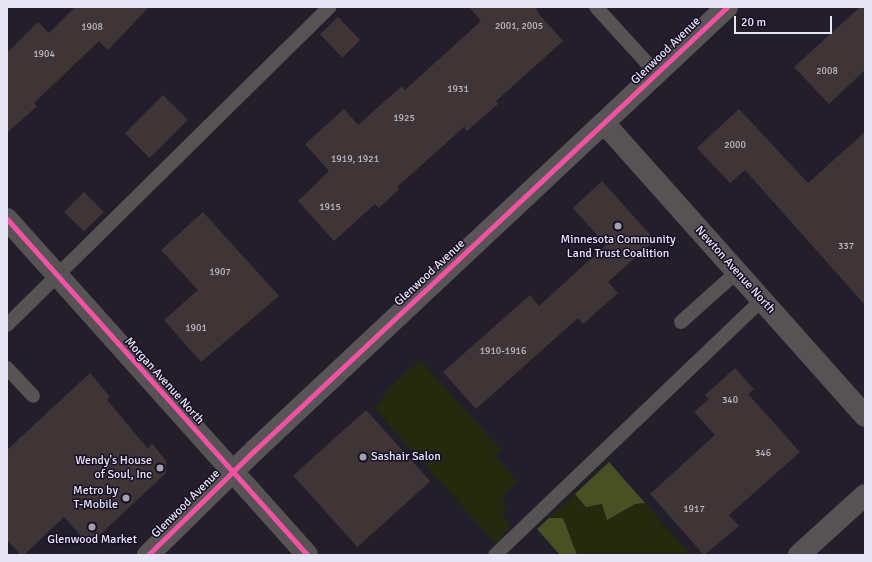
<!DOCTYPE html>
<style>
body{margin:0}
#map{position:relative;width:872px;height:562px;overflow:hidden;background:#221f2b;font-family:Signika,sans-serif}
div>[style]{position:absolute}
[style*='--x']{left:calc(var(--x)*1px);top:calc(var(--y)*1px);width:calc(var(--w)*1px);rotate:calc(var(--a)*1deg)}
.green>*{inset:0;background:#252a0e}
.forest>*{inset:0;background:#495124}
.building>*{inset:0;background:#3f3537;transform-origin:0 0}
.lane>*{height:14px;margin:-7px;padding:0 7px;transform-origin:7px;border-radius:7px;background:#575254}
.street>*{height:22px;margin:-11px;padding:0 11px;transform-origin:11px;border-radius:11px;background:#575254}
.secondary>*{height:22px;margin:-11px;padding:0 11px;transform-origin:11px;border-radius:11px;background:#595456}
.cycleway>*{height:5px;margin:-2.5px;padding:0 2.5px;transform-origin:2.5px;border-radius:2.5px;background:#f153a3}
.dots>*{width:11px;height:11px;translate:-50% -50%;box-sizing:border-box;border:2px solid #160f26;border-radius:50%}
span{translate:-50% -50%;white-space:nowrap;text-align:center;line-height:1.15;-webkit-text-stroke:3px #160f26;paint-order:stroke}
.number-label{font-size:10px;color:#beb9c6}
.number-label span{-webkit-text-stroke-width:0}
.street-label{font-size:12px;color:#e8e5f6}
.poi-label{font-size:12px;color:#e8e5f6}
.left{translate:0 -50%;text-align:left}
.right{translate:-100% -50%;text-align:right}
.frame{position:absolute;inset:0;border:8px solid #e8e5f6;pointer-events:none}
.scale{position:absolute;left:734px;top:16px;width:98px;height:18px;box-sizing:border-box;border:2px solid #e8e5f6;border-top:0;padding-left:5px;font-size:12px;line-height:14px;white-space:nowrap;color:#e8e5f6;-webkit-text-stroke:3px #160f26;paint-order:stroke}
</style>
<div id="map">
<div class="green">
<div style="clip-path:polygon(420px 360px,501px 450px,495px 456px,517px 482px,503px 496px,506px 508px,502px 514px,511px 525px,496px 544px,375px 409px,389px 389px)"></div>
<div style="clip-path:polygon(575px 494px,586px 507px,602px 504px,624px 512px,635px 504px,645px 503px,691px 555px,577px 555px,563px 518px,549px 518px)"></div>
</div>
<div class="forest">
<div style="clip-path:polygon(609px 462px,645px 503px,635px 504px,607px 520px,602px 504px,586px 507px,575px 494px)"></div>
<div style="clip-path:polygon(549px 518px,563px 518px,577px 555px,560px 555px,537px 529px)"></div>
</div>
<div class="building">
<div style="clip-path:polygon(75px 7px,149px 7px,108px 50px,99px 41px,34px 103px,37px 106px,7px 133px,7px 53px,38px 22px,49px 33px)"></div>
<div style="clip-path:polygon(469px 7px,536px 7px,538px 13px,563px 41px,496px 101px,498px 104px,467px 131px,464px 127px,397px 187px,399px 189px,379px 208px,375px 204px,334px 241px,298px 201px,329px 171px,305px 144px,344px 109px,358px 125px,402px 86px,405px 90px,481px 21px)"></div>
<div style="clip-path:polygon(860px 7px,865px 7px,865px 70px,829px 104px,794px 67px)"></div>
<div style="left:338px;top:17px;width:32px;height:25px;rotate:46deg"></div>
<div style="left:163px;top:95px;width:35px;height:54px;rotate:45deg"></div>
<div style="clip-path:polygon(739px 109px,808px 183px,865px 132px,865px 305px,745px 170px,730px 183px,697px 148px)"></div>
<div style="clip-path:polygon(602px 181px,655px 240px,608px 282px,618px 293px,583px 324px,578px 318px,476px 409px,443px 372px,530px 295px,539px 306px,606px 245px,573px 208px)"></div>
<div style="left:84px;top:192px;width:28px;height:28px;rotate:45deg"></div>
<div style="clip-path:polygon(203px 212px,279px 296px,201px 362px,164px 320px,198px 290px,161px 250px)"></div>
<div style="clip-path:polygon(735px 368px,754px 389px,748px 394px,800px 452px,729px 515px,739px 526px,704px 555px,650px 494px,715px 435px,694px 412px,709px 399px,705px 395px)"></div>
<div style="clip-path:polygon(90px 373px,110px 397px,107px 400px,148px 449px,152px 443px,166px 461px,166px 473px,89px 545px,64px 517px,24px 555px,21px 555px,7px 540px,7px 450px)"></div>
<div style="left:366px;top:410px;width:96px;height:98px;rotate:48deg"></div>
</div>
<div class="lane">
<div style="--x:596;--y:7;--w:91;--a:47.7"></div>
<div style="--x:681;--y:322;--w:75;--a:-41.8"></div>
<div style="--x:7;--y:325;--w:453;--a:-44.6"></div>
<div style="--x:7;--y:368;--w:38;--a:47"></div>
<div style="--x:495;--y:555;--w:369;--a:-43.7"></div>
</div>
<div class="street">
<div style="--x:605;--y:124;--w:391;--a:48.3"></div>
<div style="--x:7;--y:219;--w:450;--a:48.2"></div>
<div style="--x:799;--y:555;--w:89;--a:-42.3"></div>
</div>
<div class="secondary">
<div style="--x:148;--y:555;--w:150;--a:-44.5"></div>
<div style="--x:255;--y:450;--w:647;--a:-43.18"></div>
</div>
<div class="cycleway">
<div style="--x:7;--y:219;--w:450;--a:48.2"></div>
<div style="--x:148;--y:555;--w:150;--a:-44.5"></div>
<div style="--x:255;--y:450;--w:647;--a:-43.18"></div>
</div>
<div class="dots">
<div style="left:618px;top:226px;background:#a3a0af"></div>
<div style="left:363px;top:457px;background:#a3a0af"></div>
<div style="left:160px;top:468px;background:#a3a0af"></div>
<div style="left:126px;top:498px;background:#a3a0af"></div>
<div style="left:92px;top:527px;background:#a3a0af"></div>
</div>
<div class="number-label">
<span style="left:519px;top:27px">2001, 2005</span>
<span style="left:92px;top:28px">1908</span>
<span style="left:44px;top:55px">1904</span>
<span style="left:827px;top:72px">2008</span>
<span style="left:458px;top:90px">1931</span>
<span style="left:404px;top:119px">1925</span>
<span style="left:735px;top:146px">2000</span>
<span style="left:355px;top:160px">1919, 1921</span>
<span style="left:330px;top:208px">1915</span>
<span style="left:846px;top:247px">337</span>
<span style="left:220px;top:273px">1907</span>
<span style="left:196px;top:329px">1901</span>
<span style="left:503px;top:352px">1910-1916</span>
<span style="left:730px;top:401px">340</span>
<span style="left:763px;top:454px">346</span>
<span style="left:694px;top:510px">1917</span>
</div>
<div class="street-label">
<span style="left:666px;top:51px;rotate:-44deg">Glenwood Avenue</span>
<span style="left:735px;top:270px;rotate:48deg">Newton Avenue North</span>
<span style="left:430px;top:273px;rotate:-43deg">Glenwood Avenue</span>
<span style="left:164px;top:381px;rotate:48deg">Morgan Avenue North</span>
<span style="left:186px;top:504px;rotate:-45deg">Glenwood Avenue</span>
</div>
<div class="poi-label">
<span style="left:618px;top:247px">Minnesota Community<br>Land Trust Coalition</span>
<span class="left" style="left:371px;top:457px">Sashair Salon</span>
<span class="right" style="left:152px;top:468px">Wendy's House<br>of Soul, Inc</span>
<span class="right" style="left:118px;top:498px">Metro by<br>T-Mobile</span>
<span style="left:92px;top:540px">Glenwood Market</span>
</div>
<div class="frame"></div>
<div class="scale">20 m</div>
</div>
